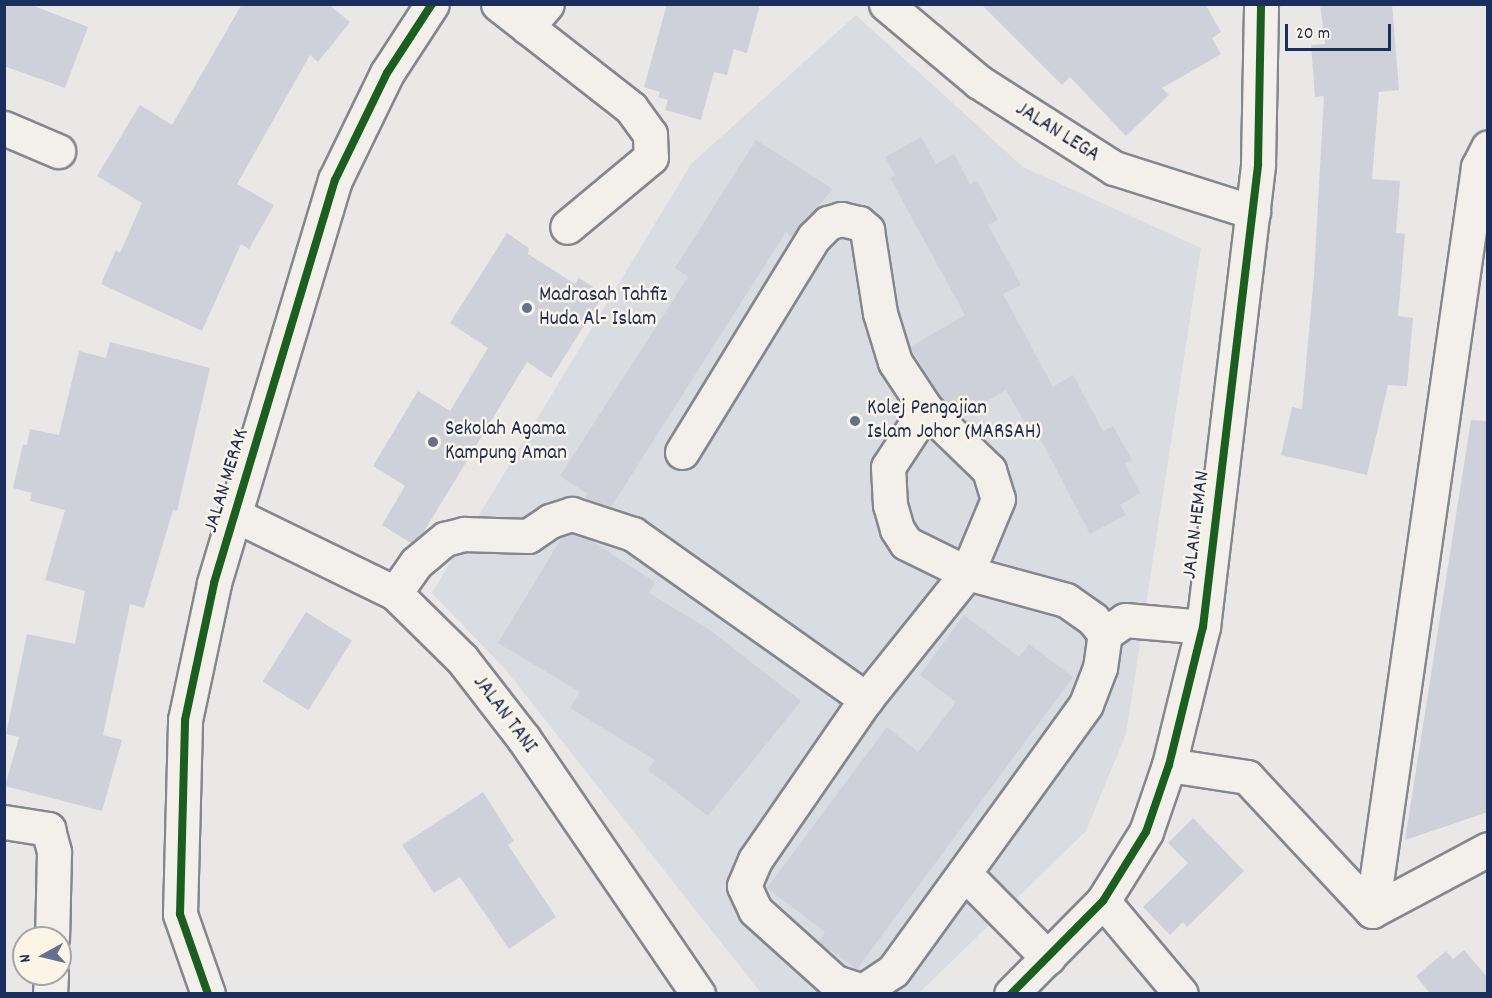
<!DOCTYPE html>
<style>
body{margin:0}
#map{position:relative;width:1492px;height:998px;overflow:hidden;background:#e9e8e6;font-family:Dekko,sans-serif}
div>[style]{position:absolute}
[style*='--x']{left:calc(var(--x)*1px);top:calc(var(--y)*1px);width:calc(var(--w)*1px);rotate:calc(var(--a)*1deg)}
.built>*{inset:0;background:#d9dde2}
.building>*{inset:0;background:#ced1d9;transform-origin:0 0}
.roads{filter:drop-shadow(2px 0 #84878f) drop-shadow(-2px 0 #84878f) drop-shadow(0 2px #84878f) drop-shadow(0 -2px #84878f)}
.minor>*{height:33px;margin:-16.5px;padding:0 16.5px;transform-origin:16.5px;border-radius:16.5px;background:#f3f0eb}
.cycleway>*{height:8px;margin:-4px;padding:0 4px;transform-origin:4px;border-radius:4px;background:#1b5e20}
.dots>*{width:16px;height:16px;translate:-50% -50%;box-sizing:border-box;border:3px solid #fcf5e5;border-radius:50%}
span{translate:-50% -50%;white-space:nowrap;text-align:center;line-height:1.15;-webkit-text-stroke:5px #fcf5e5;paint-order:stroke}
.street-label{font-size:21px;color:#1b2f5e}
.poi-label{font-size:21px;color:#1b2f5e}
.left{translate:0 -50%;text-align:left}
.frame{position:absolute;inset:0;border:6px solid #1b2f5e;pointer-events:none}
.north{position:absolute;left:12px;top:926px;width:60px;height:60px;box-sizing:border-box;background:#fcf5e5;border:2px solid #a2a6af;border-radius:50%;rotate:262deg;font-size:16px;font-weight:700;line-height:24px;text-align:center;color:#1b2f5e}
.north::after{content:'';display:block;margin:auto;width:21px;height:27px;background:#63708e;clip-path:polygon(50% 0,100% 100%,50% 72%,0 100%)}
.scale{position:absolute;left:1285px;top:24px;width:106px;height:27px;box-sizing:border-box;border:3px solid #1b2f5e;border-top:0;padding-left:8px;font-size:18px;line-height:21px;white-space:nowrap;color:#1b2f5e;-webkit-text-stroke:4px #fcf5e5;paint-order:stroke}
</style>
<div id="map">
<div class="built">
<div style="clip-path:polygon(856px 15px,1023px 167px,1201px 248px,1126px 734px,1086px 831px,919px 993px,761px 993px,505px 669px,432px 593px,691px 164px)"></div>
</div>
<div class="building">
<div style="clip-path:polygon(4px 4px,29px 4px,88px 27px,65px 88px,4px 66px)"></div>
<div style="clip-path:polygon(242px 4px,328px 4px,350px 22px,318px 62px,310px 55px,237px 184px,274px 205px,249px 249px,241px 244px,202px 331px,101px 284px,116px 250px,120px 253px,142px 203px,97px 176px,140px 105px,172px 125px)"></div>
<div style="clip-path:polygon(667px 4px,760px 4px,747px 53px,734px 49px,727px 75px,714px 72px,701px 120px,665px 110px,668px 100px,658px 97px,660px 92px,644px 87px)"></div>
<div style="clip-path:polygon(981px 4px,1205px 4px,1221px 32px,1212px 38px,1221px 54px,1162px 88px,1169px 95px,1126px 136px,1070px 77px,1062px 85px)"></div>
<div style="clip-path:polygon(1320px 4px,1392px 4px,1399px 90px,1379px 92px,1372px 179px,1400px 181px,1396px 233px,1405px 234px,1398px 316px,1413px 318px,1407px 386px,1388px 385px,1367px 475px,1281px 455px,1292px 407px,1302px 409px,1314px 275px,1324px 96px,1315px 97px,1311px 45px,1325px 44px)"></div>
<div style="clip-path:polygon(921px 137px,936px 164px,954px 154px,970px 184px,977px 181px,998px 220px,988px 225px,1021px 285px,1003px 294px,1053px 387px,1073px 375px,1103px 431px,1113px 426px,1132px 460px,1125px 464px,1140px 493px,1120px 505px,1126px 515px,1090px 534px,1041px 440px,1035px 441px,1006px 390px,960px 416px,941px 397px,910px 347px,965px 315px,890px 178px,895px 175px,885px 157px)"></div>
<div style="clip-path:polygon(756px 140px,833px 189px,792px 237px,786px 232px,611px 507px,585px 498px,588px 494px,560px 476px,688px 277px,675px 268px)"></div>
<div style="clip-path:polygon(507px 233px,529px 248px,528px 254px,575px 284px,579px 278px,604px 294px,551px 378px,527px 362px,423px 533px,411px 543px,382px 525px,405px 486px,373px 466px,418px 391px,450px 411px,488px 348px,450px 323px)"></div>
<div style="clip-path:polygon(110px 342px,210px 368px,177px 511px,173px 510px,144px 608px,130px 604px,103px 735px,122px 740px,102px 811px,5px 786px,19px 737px,6px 734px,27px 634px,75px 644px,85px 591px,45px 580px,65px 510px,30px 501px,32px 493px,13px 488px,23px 444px,27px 445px,30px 429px,59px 435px,79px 351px,106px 358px)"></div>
<div style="clip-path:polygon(1471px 420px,1488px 421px,1488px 812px,1405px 840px)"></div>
<div style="clip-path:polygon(572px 534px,590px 540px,655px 582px,649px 593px,710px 630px,801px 701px,708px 816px,648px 770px,655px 760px,570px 708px,580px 692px,498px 643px,562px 537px)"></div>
<div style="left:306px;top:612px;width:54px;height:82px;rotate:32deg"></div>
<div style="clip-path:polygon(964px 615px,1019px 657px,1029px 644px,1073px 677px,857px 969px,818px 942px,825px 932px,767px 888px,887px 727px,918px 752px,956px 702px,920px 675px)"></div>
<div style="clip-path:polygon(483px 792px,514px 841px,508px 845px,556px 917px,509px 949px,460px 877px,434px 893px,402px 845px)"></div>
<div style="clip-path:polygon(1193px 818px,1244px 871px,1187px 927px,1183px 922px,1170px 935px,1143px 907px,1188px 863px,1168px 843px)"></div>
<div style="clip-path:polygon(1464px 950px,1488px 978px,1488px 993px,1430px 993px,1416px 976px,1446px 951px,1453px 959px)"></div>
</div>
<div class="roads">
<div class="minor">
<div style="--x:498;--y:4;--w:169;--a:38"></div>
<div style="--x:631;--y:108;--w:32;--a:54"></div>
<div style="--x:650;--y:134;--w:23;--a:88"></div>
<div style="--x:651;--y:157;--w:109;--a:140.2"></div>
<div style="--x:886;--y:4;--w:121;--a:40"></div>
<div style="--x:979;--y:82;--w:160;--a:32.5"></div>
<div style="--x:1114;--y:168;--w:146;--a:17.6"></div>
<div style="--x:527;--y:27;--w:30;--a:-49"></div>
<div style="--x:4;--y:128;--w:59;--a:23.1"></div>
<div style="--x:682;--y:452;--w:252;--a:-58.5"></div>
<div style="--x:814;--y:237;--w:20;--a:-45"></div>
<div style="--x:828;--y:223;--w:14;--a:-17"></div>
<div style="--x:841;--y:219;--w:18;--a:13"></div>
<div style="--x:859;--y:223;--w:11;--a:41"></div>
<div style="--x:867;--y:230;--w:84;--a:81.1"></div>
<div style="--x:880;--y:313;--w:51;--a:73"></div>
<div style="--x:895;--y:362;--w:56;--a:56.6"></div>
<div style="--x:926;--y:409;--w:88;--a:44.1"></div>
<div style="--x:989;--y:470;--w:30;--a:73"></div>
<div style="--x:998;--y:499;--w:80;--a:112.7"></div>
<div style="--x:967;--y:573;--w:161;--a:128.7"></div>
<div style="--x:866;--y:699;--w:196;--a:124.6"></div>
<div style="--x:755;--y:860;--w:28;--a:113"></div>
<div style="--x:744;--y:886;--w:26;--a:65"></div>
<div style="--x:755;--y:910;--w:108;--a:42"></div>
<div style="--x:835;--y:982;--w:29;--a:18"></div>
<div style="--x:863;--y:991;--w:36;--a:-34"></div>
<div style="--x:893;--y:971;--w:329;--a:-54.1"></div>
<div style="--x:1086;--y:704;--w:39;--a:-69"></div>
<div style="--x:1100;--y:668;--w:34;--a:-82"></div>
<div style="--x:1105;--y:634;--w:19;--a:-129"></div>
<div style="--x:1093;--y:619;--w:33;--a:-145"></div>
<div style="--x:1066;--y:600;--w:103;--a:-164.7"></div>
<div style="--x:967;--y:573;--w:68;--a:-153.8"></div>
<div style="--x:906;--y:543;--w:17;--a:-123"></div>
<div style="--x:897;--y:529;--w:25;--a:-106"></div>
<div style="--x:890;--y:505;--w:38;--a:-93"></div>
<div style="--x:888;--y:467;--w:69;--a:-56.8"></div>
<div style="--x:237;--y:516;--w:176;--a:26"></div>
<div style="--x:395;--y:593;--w:94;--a:44.6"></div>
<div style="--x:462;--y:659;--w:101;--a:52.2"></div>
<div style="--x:524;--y:739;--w:309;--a:55.7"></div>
<div style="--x:395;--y:593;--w:37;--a:-55"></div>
<div style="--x:416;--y:563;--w:38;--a:-40"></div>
<div style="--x:445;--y:539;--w:20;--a:-15"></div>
<div style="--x:464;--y:534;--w:64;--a:1.8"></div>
<div style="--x:528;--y:536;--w:27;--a:-34"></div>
<div style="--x:550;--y:521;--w:23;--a:-18"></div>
<div style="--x:572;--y:514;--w:64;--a:18.2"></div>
<div style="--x:633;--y:534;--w:286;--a:35.3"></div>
<div style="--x:1105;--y:634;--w:24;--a:-35"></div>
<div style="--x:1125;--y:620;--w:78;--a:5.1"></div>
<div style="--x:1169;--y:765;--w:79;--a:8.7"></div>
<div style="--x:1247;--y:777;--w:183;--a:47"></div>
<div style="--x:4;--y:822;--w:45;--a:9"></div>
<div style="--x:48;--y:829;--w:24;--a:75"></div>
<div style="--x:54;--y:852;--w:86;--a:91.3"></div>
<div style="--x:965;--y:874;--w:118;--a:45.3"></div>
<div style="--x:1103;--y:901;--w:121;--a:50"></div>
<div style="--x:1372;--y:911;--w:752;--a:-81.89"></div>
<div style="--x:1478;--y:167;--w:22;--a:-63"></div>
<div style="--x:1372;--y:911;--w:132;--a:-28.1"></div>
<div style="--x:50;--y:994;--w:20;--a:-87"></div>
<div style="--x:208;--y:994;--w:85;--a:-109.3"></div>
<div style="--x:180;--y:914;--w:194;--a:-88.5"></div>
<div style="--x:185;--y:720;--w:140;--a:-78"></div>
<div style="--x:214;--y:583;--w:421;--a:-73.3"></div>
<div style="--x:335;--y:180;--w:119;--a:-64.1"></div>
<div style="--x:387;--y:73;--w:82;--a:-56.9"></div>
<div style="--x:1011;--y:994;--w:131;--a:-45.3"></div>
<div style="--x:1103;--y:901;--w:81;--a:-58.1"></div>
<div style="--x:1146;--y:832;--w:71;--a:-71.1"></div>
<div style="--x:1169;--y:765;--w:142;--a:-76.2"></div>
<div style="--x:1203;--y:627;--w:466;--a:-83.2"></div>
<div style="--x:1258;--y:164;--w:160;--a:-88.9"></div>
</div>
</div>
<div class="cycleway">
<div style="--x:208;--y:994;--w:85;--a:-109.3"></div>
<div style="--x:180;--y:914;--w:194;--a:-88.5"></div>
<div style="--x:185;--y:720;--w:140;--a:-78"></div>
<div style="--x:214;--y:583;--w:421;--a:-73.3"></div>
<div style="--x:335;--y:180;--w:119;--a:-64.1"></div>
<div style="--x:387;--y:73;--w:82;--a:-56.9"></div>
<div style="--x:1011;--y:994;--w:131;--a:-45.3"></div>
<div style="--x:1103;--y:901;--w:81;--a:-58.1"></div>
<div style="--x:1146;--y:832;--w:71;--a:-71.1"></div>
<div style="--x:1169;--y:765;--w:142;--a:-76.2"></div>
<div style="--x:1203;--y:627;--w:466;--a:-83.2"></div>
<div style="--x:1258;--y:164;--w:160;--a:-88.9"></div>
</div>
<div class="dots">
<div style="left:527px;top:308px;background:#63708e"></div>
<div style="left:855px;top:421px;background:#63708e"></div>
<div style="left:433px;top:442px;background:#63708e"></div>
</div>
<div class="street-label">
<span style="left:1057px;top:133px;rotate:32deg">JALAN LEGA</span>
<span style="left:227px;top:481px;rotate:-73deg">JALAN MERAK</span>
<span style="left:1197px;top:525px;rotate:-83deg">JALAN HEMAN</span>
<span style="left:504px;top:715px;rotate:53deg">JALAN TANI</span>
</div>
<div class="poi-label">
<span class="left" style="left:539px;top:308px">Madrasah Tahfiz<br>Huda Al- Islam</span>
<span class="left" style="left:867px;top:421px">Kolej Pengajian<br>Islam Johor (MARSAH)</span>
<span class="left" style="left:445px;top:442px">Sekolah Agama<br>Kampung Aman</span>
</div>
<div class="frame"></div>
<div class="north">N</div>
<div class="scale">20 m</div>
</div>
